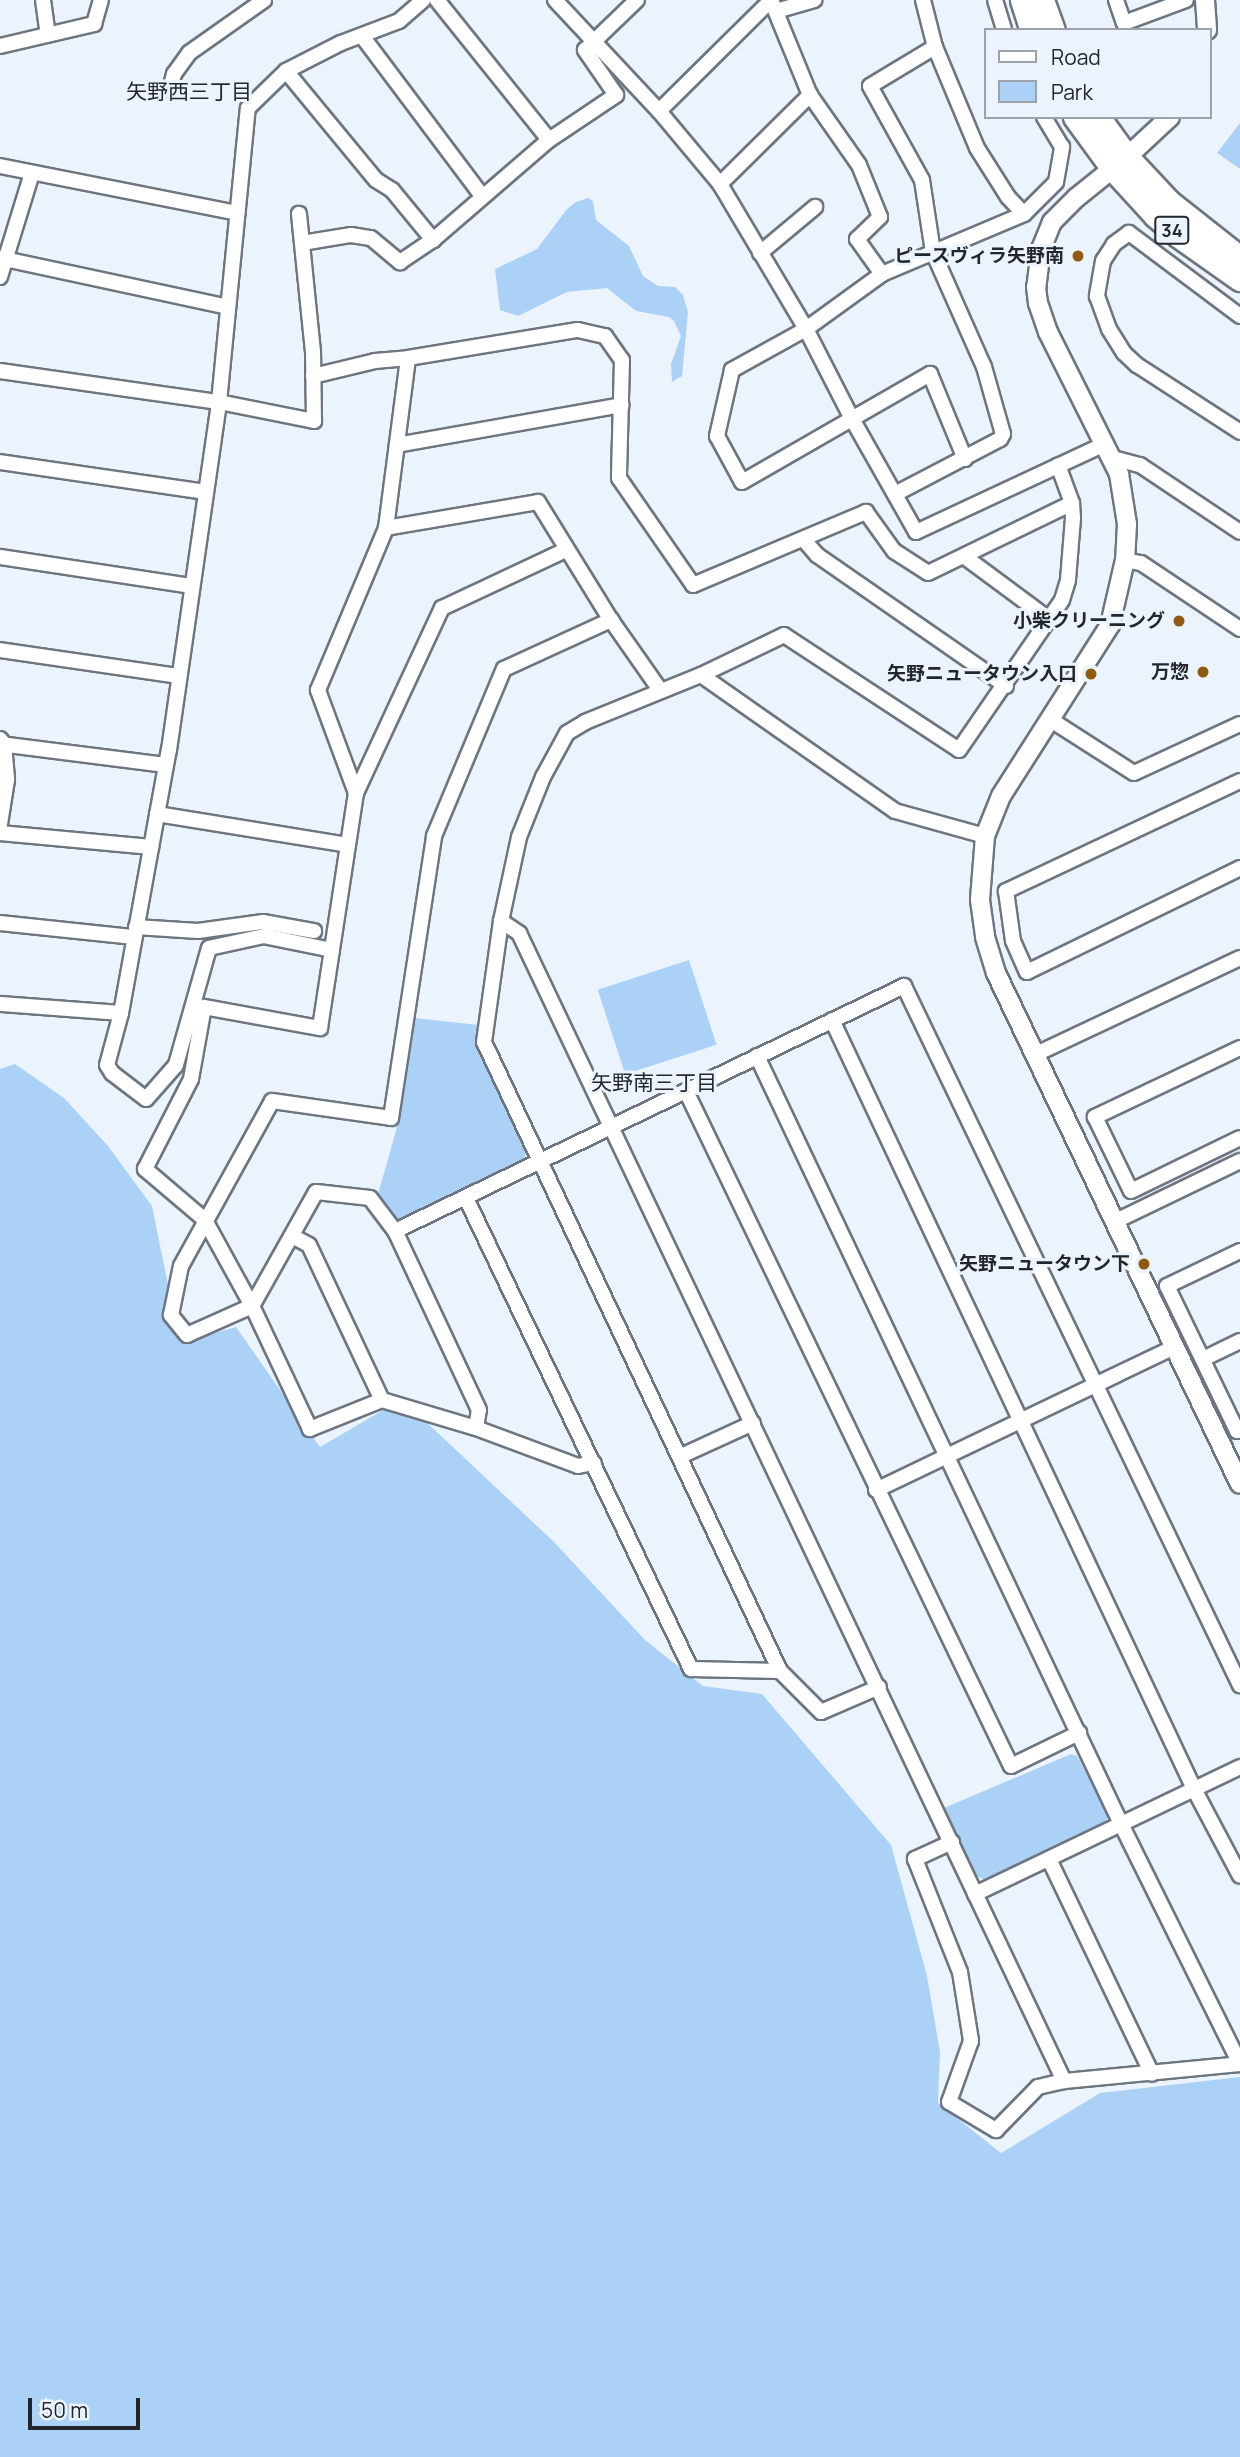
<!DOCTYPE html>
<meta charset="utf-8">
<style>
body{margin:0}
#map{position:relative;width:1240px;height:2457px;overflow:hidden;background:#ebf4fd;font-family:Manrope,"Noto Sans JP",sans-serif}
div>[style]{position:absolute}
[style*='--x']{left:calc(var(--x)*1px);top:calc(var(--y)*1px);width:calc(var(--w)*1px);rotate:calc(var(--a)*1deg)}
.green>*{inset:0;background:#acd1f7;transform-origin:0 0}
.roads{filter:drop-shadow(2px 0 #6d7680) drop-shadow(-2px 0 #6d7680) drop-shadow(0 2px #6d7680) drop-shadow(0 -2px #6d7680)}
.minor>*{height:14px;margin:-7px;padding:0 7px;transform-origin:7px;border-radius:7px;background:#fff}
.tertiary>*{height:18px;margin:-9px;padding:0 9px;transform-origin:9px;border-radius:9px;background:#fff}
.primary>*{height:23px;margin:-11.5px;padding:0 11.5px;transform-origin:11.5px;border-radius:11.5px;background:#fff}
.dots>*{width:19px;height:19px;translate:-50% -50%;box-sizing:border-box;border:4px solid #ebf4fd;border-radius:50%}
span{translate:-50% -50%;white-space:nowrap;text-align:center;line-height:1.15;-webkit-text-stroke:6px #ebf4fd;paint-order:stroke}
.shield-label span{padding:2px 5px;background:#ebf4fd;border:2px solid;border-radius:5px;-webkit-text-stroke-width:0}
.shield-label{font-size:18px;color:#23272b;font-weight:700}
.poi-label{font-size:19px;color:#23272b;font-weight:700}
.right{translate:-100% -50%;text-align:right}
.neighbourhood-label{font-size:21px;color:#23272b}
.legend{position:absolute;left:984px;top:28px;width:228px;height:91px;box-sizing:border-box;background:#ebf4fd;border:2px solid #9ba2a9;margin:0;padding:9px 12px;list-style:none;font-size:21px;color:#23272b}
.legend li{display:flex;align-items:center;gap:14px;height:35px}
.legend b{width:35px;border:2px solid #9ba2a9}
.scale{position:absolute;left:28px;top:2398px;width:112px;height:32px;box-sizing:border-box;border:4px solid #23272b;border-top:0;padding-left:9px;font-size:21px;line-height:24px;white-space:nowrap;color:#23272b;-webkit-text-stroke:5px #ebf4fd;paint-order:stroke}
</style>
<div id="map">
<div class="green">
<div style="clip-path:polygon(1240px 123px,1240px 169px,1217px 153px)"></div>
<div style="clip-path:polygon(588px 198px,593px 201px,596px 220px,629px 246px,643px 276px,658px 286px,675px 287px,683px 295px,688px 312px,682px 376px,672px 382px,671px 364px,681px 336px,674px 321px,669px 317px,636px 311px,607px 288px,567px 292px,518px 316px,500px 310px,495px 269px,537px 249px,567px 209px,576px 202px)"></div>
<div style="left:689px;top:960px;width:89px;height:96px;rotate:72deg"></div>
<div style="clip-path:polygon(414px 1018px,479px 1025px,477px 1045px,526px 1153px,523px 1162px,401px 1220px,391px 1216px,378px 1194px,396px 1131px)"></div>
<div style="clip-path:polygon(15px 1064px,64px 1098px,108px 1146px,152px 1206px,180px 1343px,236px 1327px,320px 1447px,385px 1409px,422px 1418px,554px 1542px,645px 1640px,703px 1686px,762px 1694px,891px 1845px,927px 1976px,940px 2052px,938px 2103px,1001px 2153px,1100px 2093px,1240px 2077px,1240px 2457px,0 2457px,0 1069px)"></div>
<div style="clip-path:polygon(1071px 1754px,1077px 1756px,1108px 1814px,1106px 1823px,985px 1880px,976px 1876px,944px 1808px)"></div>
</div>
<div class="roads">
<div class="minor">
<div style="--x:43;--y:0;--w:35;--a:82"></div>
<div style="--x:437;--y:0;--w:179;--a:51.3"></div>
<div style="--x:555;--y:0;--w:152;--a:46.9"></div>
<div style="--x:659;--y:111;--w:95;--a:50.1"></div>
<div style="--x:720;--y:184;--w:169;--a:59.3"></div>
<div style="--x:806;--y:329;--w:99;--a:62.9"></div>
<div style="--x:851;--y:417;--w:132;--a:60.5"></div>
<div style="--x:916;--y:532;--w:208;--a:-25"></div>
<div style="--x:771;--y:0;--w:103;--a:67.7"></div>
<div style="--x:810;--y:95;--w:85;--a:55"></div>
<div style="--x:859;--y:165;--w:56;--a:68"></div>
<div style="--x:880;--y:217;--w:32;--a:136"></div>
<div style="--x:857;--y:239;--w:43;--a:54.5"></div>
<div style="--x:923;--y:0;--w:49;--a:75.7"></div>
<div style="--x:935;--y:47;--w:109;--a:67.4"></div>
<div style="--x:977;--y:148;--w:58;--a:57.7"></div>
<div style="--x:1008;--y:197;--w:23;--a:47"></div>
<div style="--x:1024;--y:214;--w:154;--a:157.1"></div>
<div style="--x:882;--y:274;--w:94;--a:144.1"></div>
<div style="--x:806;--y:329;--w:85;--a:151"></div>
<div style="--x:732;--y:370;--w:68;--a:102.8"></div>
<div style="--x:717;--y:436;--w:52;--a:61.5"></div>
<div style="--x:742;--y:482;--w:217;--a:-29.9"></div>
<div style="--x:930;--y:374;--w:92;--a:67.6"></div>
<div style="--x:995;--y:0;--w:31;--a:73"></div>
<div style="--x:1116;--y:0;--w:24;--a:71"></div>
<div style="--x:1124;--y:23;--w:66;--a:-20.4"></div>
<div style="--x:776;--y:11;--w:40;--a:-16"></div>
<div style="--x:362;--y:36;--w:201;--a:53.1"></div>
<div style="--x:0;--y:46;--w:97;--a:-13.2"></div>
<div style="--x:94;--y:24;--w:25;--a:-74"></div>
<div style="--x:286;--y:71;--w:141;--a:50.5"></div>
<div style="--x:376;--y:180;--w:19;--a:32"></div>
<div style="--x:392;--y:190;--w:65;--a:50.6"></div>
<div style="--x:170;--y:89;--w:16;--a:-75"></div>
<div style="--x:174;--y:74;--w:26;--a:-54"></div>
<div style="--x:189;--y:53;--w:92;--a:-35.2"></div>
<div style="--x:659;--y:111;--w:158;--a:-44.7"></div>
<div style="--x:0;--y:166;--w:242;--a:11.2"></div>
<div style="--x:720;--y:184;--w:127;--a:-44.7"></div>
<div style="--x:1024;--y:214;--w:45;--a:-45"></div>
<div style="--x:1056;--y:182;--w:36;--a:-80"></div>
<div style="--x:1062;--y:147;--w:35;--a:-121"></div>
<div style="--x:302;--y:243;--w:50;--a:-9.3"></div>
<div style="--x:351;--y:235;--w:20;--a:9"></div>
<div style="--x:371;--y:238;--w:38;--a:40"></div>
<div style="--x:400;--y:262;--w:40;--a:-34"></div>
<div style="--x:433;--y:240;--w:153;--a:-40.8"></div>
<div style="--x:549;--y:140;--w:81;--a:-33.9"></div>
<div style="--x:616;--y:95;--w:55;--a:-124.6"></div>
<div style="--x:585;--y:50;--w:72;--a:-43.9"></div>
<div style="--x:760;--y:253;--w:72;--a:-39.9"></div>
<div style="--x:0;--y:258;--w:233;--a:12.1"></div>
<div style="--x:0;--y:277;--w:109;--a:-72.9"></div>
<div style="--x:1240;--y:316;--w:139;--a:-143.2"></div>
<div style="--x:1129;--y:233;--w:19;--a:144"></div>
<div style="--x:1114;--y:244;--w:20;--a:123"></div>
<div style="--x:1103;--y:261;--w:36;--a:100"></div>
<div style="--x:1097;--y:296;--w:35;--a:70"></div>
<div style="--x:1109;--y:329;--w:28;--a:58"></div>
<div style="--x:1124;--y:353;--w:18;--a:43"></div>
<div style="--x:1137;--y:365;--w:123;--a:33"></div>
<div style="--x:0;--y:371;--w:221;--a:8.1"></div>
<div style="--x:219;--y:402;--w:97;--a:11.3"></div>
<div style="--x:314;--y:421;--w:69;--a:-90.8"></div>
<div style="--x:313;--y:352;--w:139;--a:-95.8"></div>
<div style="--x:313;--y:376;--w:64;--a:-13.6"></div>
<div style="--x:375;--y:361;--w:33;--a:-5"></div>
<div style="--x:397;--y:445;--w:228;--a:-10.1"></div>
<div style="--x:1113;--y:458;--w:28;--a:15"></div>
<div style="--x:1140;--y:465;--w:120;--a:33.8"></div>
<div style="--x:0;--y:462;--w:208;--a:8.3"></div>
<div style="--x:895;--y:494;--w:119;--a:-27.6"></div>
<div style="--x:1000;--y:439;--w:6;--a:-59"></div>
<div style="--x:1003;--y:434;--w:70;--a:-105.8"></div>
<div style="--x:984;--y:367;--w:126;--a:-113.9"></div>
<div style="--x:933;--y:252;--w:73;--a:-98.7"></div>
<div style="--x:922;--y:180;--w:107;--a:-119"></div>
<div style="--x:870;--y:86;--w:76;--a:-31"></div>
<div style="--x:386;--y:528;--w:154;--a:-9.7"></div>
<div style="--x:538;--y:502;--w:139;--a:58.3"></div>
<div style="--x:611;--y:620;--w:85;--a:55"></div>
<div style="--x:804;--y:540;--w:20;--a:49"></div>
<div style="--x:817;--y:555;--w:230;--a:34.7"></div>
<div style="--x:0;--y:557;--w:194;--a:8.6"></div>
<div style="--x:965;--y:557;--w:106;--a:36.5"></div>
<div style="--x:1125;--y:560;--w:16;--a:11"></div>
<div style="--x:1141;--y:563;--w:119;--a:33.7"></div>
<div style="--x:0;--y:650;--w:181;--a:8.3"></div>
<div style="--x:701;--y:675;--w:92;--a:-25.7"></div>
<div style="--x:784;--y:635;--w:209;--a:33.3"></div>
<div style="--x:959;--y:750;--w:182;--a:-55.5"></div>
<div style="--x:1062;--y:600;--w:21;--a:-73"></div>
<div style="--x:1068;--y:580;--w:62;--a:-85.4"></div>
<div style="--x:1073;--y:518;--w:15;--a:-94"></div>
<div style="--x:1072;--y:503;--w:40;--a:-110.2"></div>
<div style="--x:1051;--y:720;--w:98;--a:32.6"></div>
<div style="--x:1134;--y:773;--w:117;--a:-24.8"></div>
<div style="--x:0;--y:739;--w:6;--a:51"></div>
<div style="--x:4;--y:744;--w:36;--a:85"></div>
<div style="--x:7;--y:780;--w:45;--a:99"></div>
<div style="--x:0;--y:744;--w:167;--a:7.2"></div>
<div style="--x:1240;--y:781;--w:259;--a:154.8"></div>
<div style="--x:1006;--y:891;--w:50;--a:82"></div>
<div style="--x:1013;--y:941;--w:34;--a:66"></div>
<div style="--x:1027;--y:972;--w:237;--a:-26"></div>
<div style="--x:356;--y:793;--w:110;--a:-110.3"></div>
<div style="--x:318;--y:690;--w:176;--a:-67.2"></div>
<div style="--x:386;--y:528;--w:171;--a:-82.6"></div>
<div style="--x:408;--y:358;--w:172;--a:-9.4"></div>
<div style="--x:578;--y:330;--w:28;--a:13"></div>
<div style="--x:605;--y:336;--w:29;--a:55"></div>
<div style="--x:622;--y:360;--w:118;--a:91.5"></div>
<div style="--x:619;--y:478;--w:130;--a:55.3"></div>
<div style="--x:693;--y:585;--w:188;--a:-22.9"></div>
<div style="--x:866;--y:512;--w:48;--a:54.3"></div>
<div style="--x:894;--y:551;--w:40;--a:32.9"></div>
<div style="--x:928;--y:573;--w:160;--a:-25.9"></div>
<div style="--x:157;--y:814;--w:193;--a:9.2"></div>
<div style="--x:0;--y:833;--w:152;--a:5.3"></div>
<div style="--x:501;--y:921;--w:22;--a:34"></div>
<div style="--x:519;--y:933;--w:1271;--a:64.6"></div>
<div style="--x:0;--y:923;--w:135;--a:6"></div>
<div style="--x:136;--y:927;--w:62;--a:3.7"></div>
<div style="--x:198;--y:931;--w:66;--a:-7.9"></div>
<div style="--x:263;--y:922;--w:52;--a:10"></div>
<div style="--x:332;--y:950;--w:69;--a:-168.4"></div>
<div style="--x:264;--y:936;--w:56;--a:167.7"></div>
<div style="--x:209;--y:948;--w:122;--a:105.8"></div>
<div style="--x:176;--y:1065;--w:45;--a:131.4"></div>
<div style="--x:146;--y:1099;--w:43;--a:-142.6"></div>
<div style="--x:112;--y:1073;--w:9;--a:-122"></div>
<div style="--x:107;--y:1065;--w:54;--a:-74.9"></div>
<div style="--x:121;--y:1013;--w:267;--a:-79.7"></div>
<div style="--x:169;--y:750;--w:352;--a:-81.8"></div>
<div style="--x:219;--y:402;--w:295;--a:-84.4"></div>
<div style="--x:248;--y:108;--w:53;--a:-44.2"></div>
<div style="--x:286;--y:71;--w:62;--a:-27"></div>
<div style="--x:341;--y:43;--w:62;--a:-20.8"></div>
<div style="--x:399;--y:21;--w:32;--a:-41"></div>
<div style="--x:0;--y:1004;--w:121;--a:4.3"></div>
<div style="--x:832;--y:1020;--w:850;--a:64.79"></div>
<div style="--x:1194;--y:1789;--w:98;--a:62.1"></div>
<div style="--x:1240;--y:1048;--w:161;--a:154.6"></div>
<div style="--x:1095;--y:1117;--w:82;--a:64.1"></div>
<div style="--x:1131;--y:1191;--w:121;--a:-25.9"></div>
<div style="--x:1034;--y:1055;--w:228;--a:-25.2"></div>
<div style="--x:757;--y:1056;--w:850;--a:64.64"></div>
<div style="--x:1121;--y:1824;--w:268;--a:63.6"></div>
<div style="--x:686;--y:1091;--w:749;--a:64.29"></div>
<div style="--x:1011;--y:1766;--w:76;--a:-25.9"></div>
<div style="--x:466;--y:1198;--w:522;--a:64.47"></div>
<div style="--x:691;--y:1669;--w:89;--a:1.3"></div>
<div style="--x:780;--y:1671;--w:58;--a:45"></div>
<div style="--x:821;--y:1712;--w:63;--a:-23.3"></div>
<div style="--x:1116;--y:1221;--w:138;--a:-25.8"></div>
<div style="--x:395;--y:1231;--w:565;--a:-25.7"></div>
<div style="--x:904;--y:986;--w:776;--a:64.33"></div>
<div style="--x:292;--y:1236;--w:19;--a:28"></div>
<div style="--x:309;--y:1245;--w:171;--a:64.8"></div>
<div style="--x:382;--y:1400;--w:98;--a:16.6"></div>
<div style="--x:476;--y:1428;--w:109;--a:20.4"></div>
<div style="--x:578;--y:1466;--w:16;--a:-11"></div>
<div style="--x:1240;--y:1251;--w:81;--a:154.4"></div>
<div style="--x:1167;--y:1286;--w:161;--a:64.2"></div>
<div style="--x:1237;--y:1431;--w:3;--a:-18"></div>
<div style="--x:1203;--y:1359;--w:41;--a:-25.9"></div>
<div style="--x:382;--y:1400;--w:78;--a:158.1"></div>
<div style="--x:310;--y:1429;--w:136;--a:-115.2"></div>
<div style="--x:252;--y:1306;--w:98;--a:-118.7"></div>
<div style="--x:205;--y:1220;--w:79;--a:-139.6"></div>
<div style="--x:145;--y:1169;--w:101;--a:-62.9"></div>
<div style="--x:191;--y:1079;--w:73;--a:-79.8"></div>
<div style="--x:204;--y:1007;--w:118;--a:10.3"></div>
<div style="--x:320;--y:1028;--w:238;--a:-81.3"></div>
<div style="--x:356;--y:793;--w:204;--a:-65.1"></div>
<div style="--x:442;--y:608;--w:137;--a:-25.1"></div>
<div style="--x:476;--y:1428;--w:18;--a:-81"></div>
<div style="--x:479;--y:1410;--w:198;--a:-115.1"></div>
<div style="--x:395;--y:1231;--w:41;--a:-127.1"></div>
<div style="--x:370;--y:1198;--w:54;--a:-173.7"></div>
<div style="--x:316;--y:1192;--w:131;--a:119.3"></div>
<div style="--x:252;--y:1306;--w:71;--a:156"></div>
<div style="--x:187;--y:1335;--w:26;--a:-129"></div>
<div style="--x:171;--y:1315;--w:50;--a:-78.5"></div>
<div style="--x:181;--y:1266;--w:188;--a:-61.1"></div>
<div style="--x:272;--y:1101;--w:120;--a:8.1"></div>
<div style="--x:391;--y:1118;--w:285;--a:-81.3"></div>
<div style="--x:434;--y:836;--w:181;--a:-67.3"></div>
<div style="--x:504;--y:669;--w:118;--a:-24.6"></div>
<div style="--x:681;--y:1456;--w:79;--a:-24.6"></div>
<div style="--x:876;--y:1490;--w:331;--a:-25.6"></div>
<div style="--x:780;--y:1671;--w:695;--a:-115.2"></div>
<div style="--x:484;--y:1042;--w:122;--a:-82"></div>
<div style="--x:501;--y:921;--w:86;--a:-77.9"></div>
<div style="--x:519;--y:837;--w:65;--a:-68.2"></div>
<div style="--x:543;--y:777;--w:50;--a:-61.4"></div>
<div style="--x:567;--y:733;--w:21;--a:-31"></div>
<div style="--x:585;--y:722;--w:125;--a:-22.1"></div>
<div style="--x:701;--y:675;--w:237;--a:35"></div>
<div style="--x:895;--y:811;--w:93;--a:15.5"></div>
<div style="--x:952;--y:1842;--w:41;--a:155.3"></div>
<div style="--x:915;--y:1859;--w:122;--a:68.3"></div>
<div style="--x:960;--y:1972;--w:70;--a:80.9"></div>
<div style="--x:971;--y:2041;--w:65;--a:109.8"></div>
<div style="--x:949;--y:2102;--w:55;--a:30.8"></div>
<div style="--x:996;--y:2130;--w:60;--a:-45.7"></div>
<div style="--x:1038;--y:2087;--w:27;--a:-13"></div>
<div style="--x:1064;--y:2081;--w:177;--a:-5.5"></div>
<div style="--x:1049;--y:1859;--w:238;--a:64.4"></div>
<div style="--x:975;--y:1894;--w:294;--a:-25.6"></div>
</div>
<div class="tertiary">
<div style="--x:1205;--y:0;--w:30;--a:86"></div>
<div style="--x:1170;--y:117;--w:59;--a:137.1"></div>
<div style="--x:1127;--y:157;--w:65;--a:141.2"></div>
<div style="--x:1076;--y:198;--w:34;--a:135"></div>
<div style="--x:1052;--y:222;--w:29;--a:112"></div>
<div style="--x:1041;--y:249;--w:38;--a:97"></div>
<div style="--x:1036;--y:287;--w:16;--a:83"></div>
<div style="--x:1038;--y:303;--w:31;--a:71"></div>
<div style="--x:1048;--y:332;--w:159;--a:63.4"></div>
<div style="--x:1119;--y:474;--w:51;--a:80.9"></div>
<div style="--x:1127;--y:524;--w:36;--a:93"></div>
<div style="--x:1125;--y:560;--w:67;--a:103"></div>
<div style="--x:1110;--y:625;--w:203;--a:122.5"></div>
<div style="--x:1001;--y:796;--w:43;--a:111.8"></div>
<div style="--x:985;--y:836;--w:64;--a:94.5"></div>
<div style="--x:980;--y:900;--w:37;--a:82"></div>
<div style="--x:985;--y:937;--w:38;--a:73"></div>
<div style="--x:996;--y:973;--w:566;--a:64.48"></div>
</div>
<div class="primary">
<div style="--x:1022;--y:0;--w:32;--a:72"></div>
<div style="--x:1042;--y:0;--w:32;--a:70"></div>
<div style="--x:1075;--y:117;--w:64;--a:53.8"></div>
<div style="--x:1113;--y:169;--w:62;--a:47.6"></div>
<div style="--x:1155;--y:215;--w:32;--a:41"></div>
<div style="--x:1179;--y:236;--w:75;--a:35.2"></div>
<div style="--x:1098;--y:117;--w:49;--a:54.1"></div>
<div style="--x:1127;--y:157;--w:62;--a:47"></div>
<div style="--x:1169;--y:202;--w:90;--a:38.3"></div>
</div>
</div>
<div class="dots">
<div style="left:1078px;top:256px;background:#8f5a0c"></div>
<div style="left:1179px;top:621px;background:#8f5a0c"></div>
<div style="left:1203px;top:672px;background:#8f5a0c"></div>
<div style="left:1091px;top:674px;background:#8f5a0c"></div>
<div style="left:1144px;top:1264px;background:#8f5a0c"></div>
</div>
<div class="shield-label">
<span style="left:1172px;top:230px">34</span>
</div>
<div class="poi-label">
<span class="right" style="left:1064px;top:256px">ピースヴィラ矢野南</span>
<span class="right" style="left:1165px;top:621px">小柴クリーニング</span>
<span class="right" style="left:1189px;top:672px">万惣</span>
<span class="right" style="left:1077px;top:674px">矢野ニュータウン入口</span>
<span class="right" style="left:1130px;top:1264px">矢野ニュータウン下</span>
</div>
<div class="neighbourhood-label">
<span style="left:189px;top:91px">矢野西三丁目</span>
<span style="left:654px;top:1082px">矢野南三丁目</span>
</div>
<ul class="legend">
<li><b style="height:9px;background:#fff"></b>Road</li>
<li><b style="height:19px;background:#acd1f7"></b>Park</li>
</ul>
<div class="scale">50 m</div>
</div>
